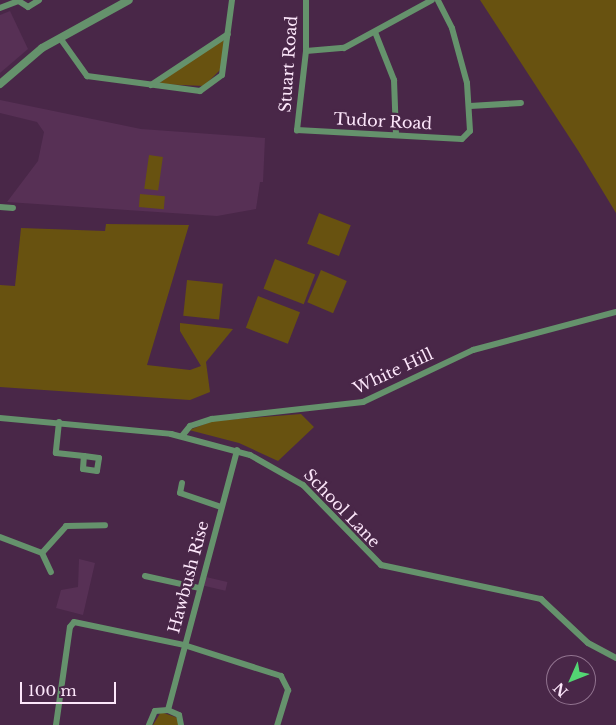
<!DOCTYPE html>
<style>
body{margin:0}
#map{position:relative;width:616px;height:725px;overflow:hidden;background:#492748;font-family:"Libre Baskerville",serif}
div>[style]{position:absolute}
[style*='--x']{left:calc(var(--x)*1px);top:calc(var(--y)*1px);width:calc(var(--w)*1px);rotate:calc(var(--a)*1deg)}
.built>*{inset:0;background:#573055;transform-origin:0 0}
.green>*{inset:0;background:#685210;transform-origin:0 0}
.minor>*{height:6px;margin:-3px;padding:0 3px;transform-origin:3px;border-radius:3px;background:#65926c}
.tertiary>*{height:8px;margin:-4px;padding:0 4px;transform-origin:4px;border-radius:4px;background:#65926c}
span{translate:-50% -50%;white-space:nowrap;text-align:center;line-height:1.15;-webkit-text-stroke:5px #492748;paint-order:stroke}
.street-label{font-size:16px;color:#fce6fa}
.north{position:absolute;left:546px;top:655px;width:50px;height:50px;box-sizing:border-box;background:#492748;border:1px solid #91738f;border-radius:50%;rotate:226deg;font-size:14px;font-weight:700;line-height:20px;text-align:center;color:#fce6fa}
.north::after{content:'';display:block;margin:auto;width:18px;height:22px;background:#53d673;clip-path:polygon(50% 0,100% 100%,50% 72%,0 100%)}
.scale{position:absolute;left:20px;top:682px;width:96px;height:22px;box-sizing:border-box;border:2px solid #fce6fa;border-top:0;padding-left:6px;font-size:15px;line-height:18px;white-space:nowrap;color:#fce6fa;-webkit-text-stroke:4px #492748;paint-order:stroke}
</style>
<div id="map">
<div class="built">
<div style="clip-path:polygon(10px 11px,28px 49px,0 73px,0 15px)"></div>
<div style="clip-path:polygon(0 100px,141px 129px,265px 138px,263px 182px,260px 182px,256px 209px,217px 216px,7px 202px,38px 161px,44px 132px,37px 122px,0 113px)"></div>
<div style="clip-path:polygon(79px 559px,95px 563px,83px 615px,56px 608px,61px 590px,78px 587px)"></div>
<div style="left:206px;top:577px;width:22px;height:9px;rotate:13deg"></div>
</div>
<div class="green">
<div style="clip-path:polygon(480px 0,616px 0,616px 213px,579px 152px)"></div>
<div style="clip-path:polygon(221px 38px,224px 41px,221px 69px,204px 86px,158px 84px)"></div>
<div style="left:149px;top:155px;width:14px;height:34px;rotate:8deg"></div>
<div style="left:140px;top:194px;width:25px;height:13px;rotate:5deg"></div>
<div style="left:319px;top:213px;width:34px;height:33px;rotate:21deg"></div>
<div style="clip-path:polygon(106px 224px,189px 225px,147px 365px,190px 370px,201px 366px,180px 331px,180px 323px,233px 329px,206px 362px,210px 392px,190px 400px,0 387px,0 285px,15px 286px,21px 228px,105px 231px)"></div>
<div style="left:275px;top:259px;width:43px;height:32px;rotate:21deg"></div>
<div style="left:321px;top:270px;width:28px;height:35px;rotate:23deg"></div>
<div style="left:187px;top:280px;width:36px;height:36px;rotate:6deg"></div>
<div style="left:258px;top:296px;width:45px;height:34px;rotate:21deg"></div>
<div style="clip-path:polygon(301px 414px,314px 427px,278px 461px,239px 443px,189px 430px,213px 421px)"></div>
<div style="clip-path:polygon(161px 712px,178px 718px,178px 725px,153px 725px)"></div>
</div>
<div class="minor">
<div style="--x:17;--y:0;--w:13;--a:32"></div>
<div style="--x:28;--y:7;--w:13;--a:-32"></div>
<div style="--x:306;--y:0;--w:51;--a:90"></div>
<div style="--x:306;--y:51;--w:80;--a:96.5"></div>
<div style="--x:297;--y:130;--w:165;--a:3.1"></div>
<div style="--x:462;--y:139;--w:11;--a:-45"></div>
<div style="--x:470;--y:131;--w:48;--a:-93.6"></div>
<div style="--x:467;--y:83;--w:57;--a:-105.3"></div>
<div style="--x:452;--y:28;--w:31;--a:-117"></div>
<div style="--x:0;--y:8;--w:19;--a:-21"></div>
<div style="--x:375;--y:32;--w:52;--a:68.4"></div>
<div style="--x:394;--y:80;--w:55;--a:87.9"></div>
<div style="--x:60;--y:38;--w:47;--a:54.6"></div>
<div style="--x:87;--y:76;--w:114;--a:7.6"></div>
<div style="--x:200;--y:91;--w:27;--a:-36"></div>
<div style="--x:222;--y:75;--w:76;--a:-82.4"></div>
<div style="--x:306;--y:51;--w:38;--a:-5"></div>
<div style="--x:344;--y:48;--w:100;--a:-28.6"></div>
<div style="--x:151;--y:85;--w:92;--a:-33.5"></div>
<div style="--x:470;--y:106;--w:51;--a:-3.4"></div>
<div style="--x:0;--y:207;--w:13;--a:4"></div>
<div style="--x:0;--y:418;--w:172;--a:5.3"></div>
<div style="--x:171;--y:434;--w:82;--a:14.9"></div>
<div style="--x:250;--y:455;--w:61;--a:29.5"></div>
<div style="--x:303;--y:485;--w:112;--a:45.7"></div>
<div style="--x:381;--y:565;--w:164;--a:12"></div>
<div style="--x:541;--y:599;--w:64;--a:43.1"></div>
<div style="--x:588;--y:643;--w:32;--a:28"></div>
<div style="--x:59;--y:422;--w:31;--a:96"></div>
<div style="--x:56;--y:453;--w:28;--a:6"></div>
<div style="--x:84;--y:456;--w:15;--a:8"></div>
<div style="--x:99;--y:458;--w:13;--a:99"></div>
<div style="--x:97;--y:471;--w:14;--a:-172"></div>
<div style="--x:83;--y:469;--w:13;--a:-86"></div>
<div style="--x:182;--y:436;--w:13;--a:-51"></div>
<div style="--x:190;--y:426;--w:23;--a:-18"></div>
<div style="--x:212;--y:419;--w:152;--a:-6.4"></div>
<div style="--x:363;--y:402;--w:122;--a:-25.3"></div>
<div style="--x:473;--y:350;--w:148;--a:-14.9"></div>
<div style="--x:182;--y:483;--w:10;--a:101"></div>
<div style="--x:180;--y:493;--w:43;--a:18.9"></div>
<div style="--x:0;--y:537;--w:45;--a:20.9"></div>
<div style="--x:42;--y:553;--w:36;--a:-48"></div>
<div style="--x:66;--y:526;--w:39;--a:-1"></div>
<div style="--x:42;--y:553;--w:21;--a:65"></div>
<div style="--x:145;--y:576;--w:55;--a:12.5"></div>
<div style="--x:56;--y:725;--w:99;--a:-81.9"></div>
<div style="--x:70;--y:627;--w:6;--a:-51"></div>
<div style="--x:74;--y:622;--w:112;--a:11.8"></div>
<div style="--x:184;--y:645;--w:102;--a:17.7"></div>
<div style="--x:281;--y:676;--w:16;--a:63"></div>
<div style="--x:288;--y:690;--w:37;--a:107"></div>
<div style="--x:149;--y:725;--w:15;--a:-67"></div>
<div style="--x:155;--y:711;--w:13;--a:-4"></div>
<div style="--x:181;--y:725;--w:10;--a:-101"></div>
<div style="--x:179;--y:715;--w:12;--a:-156"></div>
<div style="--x:168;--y:710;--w:269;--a:-75.1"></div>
</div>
<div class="tertiary">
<div style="--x:0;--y:84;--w:55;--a:-40.6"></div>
<div style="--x:42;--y:48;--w:99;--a:-28.9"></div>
</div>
<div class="street-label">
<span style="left:288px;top:64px;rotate:-86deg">Stuart Road</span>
<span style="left:383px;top:121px;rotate:3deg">Tudor Road</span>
<span style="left:393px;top:371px;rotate:-25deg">White Hill</span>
<span style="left:342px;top:508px;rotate:46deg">School Lane</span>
<span style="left:188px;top:577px;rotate:-75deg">Hawbush Rise</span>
</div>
<div class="north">N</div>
<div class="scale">100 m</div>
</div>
